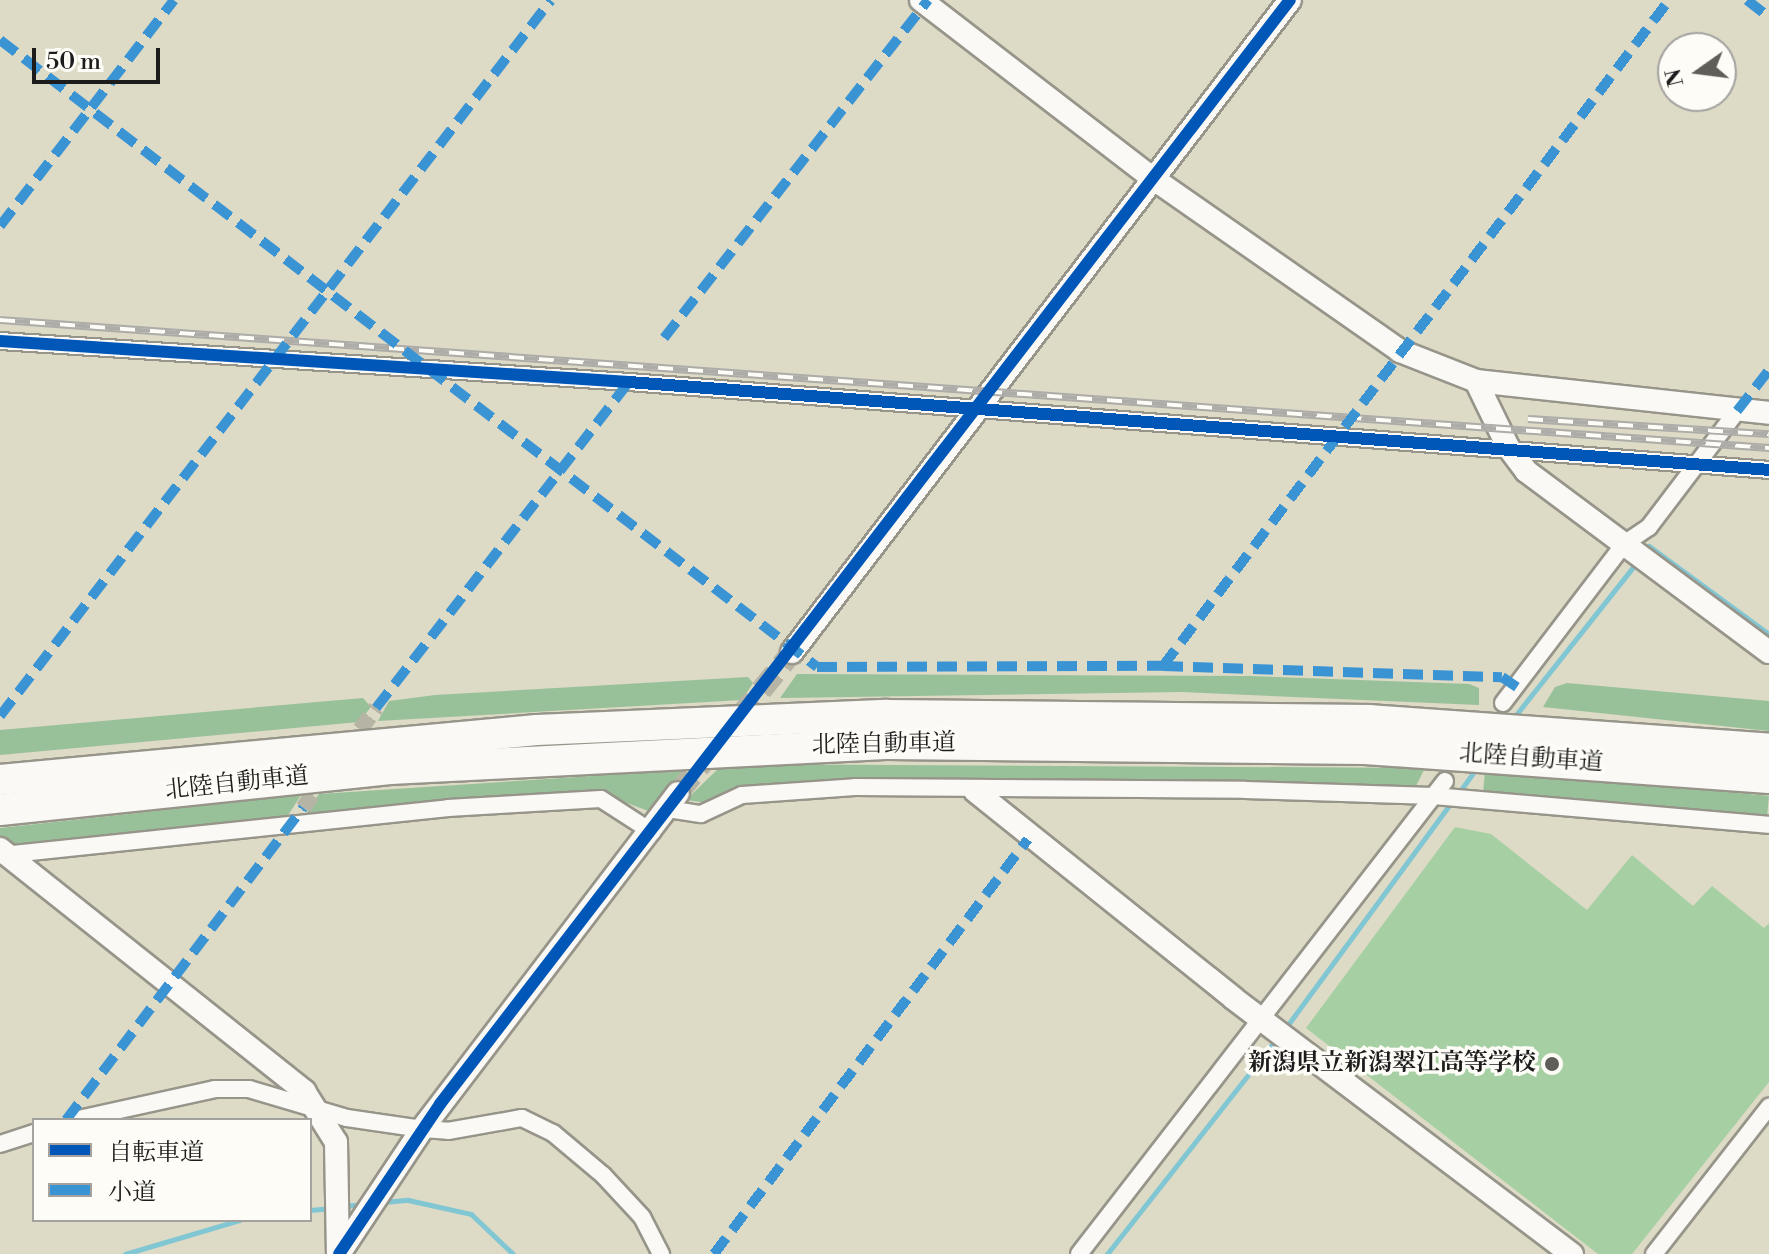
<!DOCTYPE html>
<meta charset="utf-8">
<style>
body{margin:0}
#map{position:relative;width:1769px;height:1254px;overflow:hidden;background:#dddac6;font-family:"Libre Bodoni","Noto Serif JP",serif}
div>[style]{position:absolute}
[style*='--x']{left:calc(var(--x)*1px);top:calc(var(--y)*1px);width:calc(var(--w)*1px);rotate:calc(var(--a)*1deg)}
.green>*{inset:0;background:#a6d0a3}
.forest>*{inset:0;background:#99c199;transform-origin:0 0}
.stream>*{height:5px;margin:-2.5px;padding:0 2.5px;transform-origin:2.5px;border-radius:2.5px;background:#81c6d3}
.street-tunnel>*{height:16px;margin-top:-8px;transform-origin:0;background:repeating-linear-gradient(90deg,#b6b4a4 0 16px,transparent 0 24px)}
.secondary-tunnel>*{height:22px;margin-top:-11px;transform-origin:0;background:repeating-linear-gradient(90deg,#b6b4a4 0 22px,transparent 0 33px)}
.roads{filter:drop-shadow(2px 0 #97958a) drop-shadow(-2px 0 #97958a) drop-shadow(0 2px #97958a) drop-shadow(0 -2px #97958a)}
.street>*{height:16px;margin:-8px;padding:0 8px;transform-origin:8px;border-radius:8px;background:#faf9f6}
.secondary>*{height:22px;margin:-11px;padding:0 11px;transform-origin:11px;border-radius:11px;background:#faf9f6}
.highway>*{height:30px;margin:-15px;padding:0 15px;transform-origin:15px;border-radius:15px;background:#faf9f6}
.rail>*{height:8px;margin-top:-4px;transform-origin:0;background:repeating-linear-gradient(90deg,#fdfcf7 0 15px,#adaca9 0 30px);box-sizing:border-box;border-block:2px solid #adaca9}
.quiet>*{height:10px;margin-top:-5px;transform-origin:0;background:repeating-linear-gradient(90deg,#3a94d4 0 20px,transparent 0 30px)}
.cycleway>*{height:12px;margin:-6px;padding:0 6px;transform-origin:6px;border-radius:6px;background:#0057b8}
.dots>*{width:22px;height:22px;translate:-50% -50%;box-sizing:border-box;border:4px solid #fdfcf7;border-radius:50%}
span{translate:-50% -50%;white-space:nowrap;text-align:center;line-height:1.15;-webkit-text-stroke:7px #fdfcf7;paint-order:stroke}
.street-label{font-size:24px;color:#1c1c1c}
.poi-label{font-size:24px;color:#1c1c1c;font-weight:700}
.right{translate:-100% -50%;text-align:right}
.legend{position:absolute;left:32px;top:1118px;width:280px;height:104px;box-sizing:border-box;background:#fdfcf7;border:2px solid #a3a29f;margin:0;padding:10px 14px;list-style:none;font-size:24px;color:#1c1c1c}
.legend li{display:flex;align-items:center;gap:16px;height:40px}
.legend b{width:40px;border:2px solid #a3a29f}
.north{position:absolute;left:1657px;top:32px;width:80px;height:80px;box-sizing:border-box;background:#fdfcf7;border:2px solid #a3a29f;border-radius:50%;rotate:256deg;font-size:22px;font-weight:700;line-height:32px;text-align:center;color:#1c1c1c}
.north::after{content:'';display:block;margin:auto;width:28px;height:36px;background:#605e58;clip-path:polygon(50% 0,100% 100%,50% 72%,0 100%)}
.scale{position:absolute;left:32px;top:48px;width:128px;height:36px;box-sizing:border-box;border:4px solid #1c1c1c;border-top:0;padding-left:10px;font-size:24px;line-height:28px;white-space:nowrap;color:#1c1c1c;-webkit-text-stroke:6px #fdfcf7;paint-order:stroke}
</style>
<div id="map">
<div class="green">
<div style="clip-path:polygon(1455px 827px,1491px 834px,1587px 910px,1632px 855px,1693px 906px,1712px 886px,1764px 928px,1769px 923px,1769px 1082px,1632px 1254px,1598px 1254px,1306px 1028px)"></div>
</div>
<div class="forest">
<div style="clip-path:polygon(797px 674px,1249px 676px,1469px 684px,1479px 688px,1479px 705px,1181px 692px,780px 698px)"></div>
<div style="clip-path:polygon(748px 677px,753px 683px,742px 700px,378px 721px,389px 701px,435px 695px)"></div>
<div style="clip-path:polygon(1567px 683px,1769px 701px,1769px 731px,1543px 707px,1555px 687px)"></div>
<div style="clip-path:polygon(363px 698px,371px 707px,359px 722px,0 755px,0 730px)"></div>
<div style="clip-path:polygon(723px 764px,1425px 768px,1414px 790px,857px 780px,740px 787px,708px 803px,686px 800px)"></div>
<div style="clip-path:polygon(684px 770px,651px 812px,603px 794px,303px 818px,319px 794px)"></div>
<div style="left:1485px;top:771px;width:285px;height:22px;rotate:5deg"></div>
<div style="clip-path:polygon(301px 795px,287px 817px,13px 845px,0 837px,0 828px)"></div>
</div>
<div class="stream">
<div style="--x:1645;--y:551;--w:6;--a:-51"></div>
<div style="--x:1649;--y:546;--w:149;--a:36.3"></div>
<div style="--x:1511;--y:721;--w:203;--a:-51.6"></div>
<div style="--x:1457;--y:795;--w:34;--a:-54"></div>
<div style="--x:1284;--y:1030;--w:282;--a:-53.7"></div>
<div style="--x:383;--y:1202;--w:25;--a:-5"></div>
<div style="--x:408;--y:1200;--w:65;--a:12.5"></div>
<div style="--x:471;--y:1214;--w:58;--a:43.6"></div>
<div style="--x:343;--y:1206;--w:22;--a:-5"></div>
<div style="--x:310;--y:1210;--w:23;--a:-5"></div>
<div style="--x:125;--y:1254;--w:120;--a:-16.5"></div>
<div style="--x:1107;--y:1254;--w:275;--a:-51.8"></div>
</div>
<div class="street-tunnel">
<div style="--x:346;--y:749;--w:51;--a:-53.8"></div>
<div style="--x:303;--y:808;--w:38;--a:-55"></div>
</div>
<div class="secondary-tunnel">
<div style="--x:678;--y:793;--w:181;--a:-51"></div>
</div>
<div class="roads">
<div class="street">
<div style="--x:0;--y:341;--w:630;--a:3.73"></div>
<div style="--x:629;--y:382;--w:1143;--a:4.41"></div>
<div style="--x:1503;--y:703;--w:200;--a:-52.7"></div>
<div style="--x:1624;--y:544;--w:30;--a:-34"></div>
<div style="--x:1649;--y:527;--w:146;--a:-52.8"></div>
<div style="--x:668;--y:809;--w:33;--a:9"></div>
<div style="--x:701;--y:814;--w:45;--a:-24.9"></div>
<div style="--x:742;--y:795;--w:113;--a:-4"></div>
<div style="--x:855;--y:787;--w:390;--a:0.4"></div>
<div style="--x:1245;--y:790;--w:188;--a:1.8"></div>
<div style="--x:1433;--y:796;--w:337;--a:4.9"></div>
<div style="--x:2;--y:855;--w:448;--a:-6"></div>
<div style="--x:448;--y:808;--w:153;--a:-3.4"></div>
<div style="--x:601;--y:799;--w:61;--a:32.9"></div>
<div style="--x:74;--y:1120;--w:144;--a:-12.4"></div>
<div style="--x:215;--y:1089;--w:34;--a:0"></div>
<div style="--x:249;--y:1089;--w:102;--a:16.5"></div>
<div style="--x:347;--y:1118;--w:76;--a:8.3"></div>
<div style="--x:422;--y:1129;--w:26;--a:4"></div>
<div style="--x:448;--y:1131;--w:75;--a:-10"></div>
<div style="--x:522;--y:1118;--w:34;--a:26"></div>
<div style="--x:553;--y:1133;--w:65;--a:40"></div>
<div style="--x:603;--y:1175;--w:57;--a:47.1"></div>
<div style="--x:642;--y:1217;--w:42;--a:62.8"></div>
<div style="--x:0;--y:1144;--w:36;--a:-18"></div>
<div style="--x:1079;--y:1254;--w:598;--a:-52.27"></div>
<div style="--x:1654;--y:1254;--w:187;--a:-52"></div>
</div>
<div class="secondary">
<div style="--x:921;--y:0;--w:290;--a:37.6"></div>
<div style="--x:1151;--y:177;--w:304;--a:34.9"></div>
<div style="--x:1400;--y:351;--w:82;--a:21.5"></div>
<div style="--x:1476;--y:381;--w:295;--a:6.2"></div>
<div style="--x:1476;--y:381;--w:73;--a:64.1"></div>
<div style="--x:1508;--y:447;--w:30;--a:53"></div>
<div style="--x:1526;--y:471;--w:303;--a:36.7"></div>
<div style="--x:792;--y:652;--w:820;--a:-52.63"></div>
<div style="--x:975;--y:791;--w:331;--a:38.7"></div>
<div style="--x:1233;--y:998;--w:425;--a:37.1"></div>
<div style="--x:0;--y:849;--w:389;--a:38.5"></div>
<div style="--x:304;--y:1091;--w:60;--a:57.9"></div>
<div style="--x:336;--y:1142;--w:112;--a:89"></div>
<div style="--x:339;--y:1254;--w:150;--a:-56.4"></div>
<div style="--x:422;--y:1129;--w:422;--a:-52.7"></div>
</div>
<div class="highway">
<div style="--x:0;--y:780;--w:539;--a:-5.32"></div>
<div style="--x:537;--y:730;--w:350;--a:-2.5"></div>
<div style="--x:887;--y:715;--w:482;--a:0.6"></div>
<div style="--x:1369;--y:720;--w:401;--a:4.1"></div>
<div style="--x:0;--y:810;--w:392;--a:-6"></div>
<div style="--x:390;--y:769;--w:499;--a:-2.9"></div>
<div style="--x:888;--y:744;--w:477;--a:0.6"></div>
<div style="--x:1365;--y:749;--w:405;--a:4.1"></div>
</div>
</div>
<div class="rail">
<div style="--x:0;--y:320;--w:1774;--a:4.14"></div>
<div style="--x:1528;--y:419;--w:241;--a:3.6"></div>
</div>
<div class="quiet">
<div style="--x:1747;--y:0;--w:28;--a:38"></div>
<div style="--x:0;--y:40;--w:1030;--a:37.5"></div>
<div style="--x:817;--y:667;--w:346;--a:-0.2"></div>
<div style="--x:1163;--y:666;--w:339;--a:1.9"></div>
<div style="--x:1502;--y:677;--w:18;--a:34"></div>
<div style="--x:0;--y:226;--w:285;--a:-52.4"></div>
<div style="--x:664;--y:338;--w:429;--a:-52"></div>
<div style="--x:1737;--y:411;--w:52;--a:-52"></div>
<div style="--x:1163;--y:666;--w:836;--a:-52.77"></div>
<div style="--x:376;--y:708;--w:413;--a:-52.2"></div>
<div style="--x:0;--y:716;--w:903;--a:-52.42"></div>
<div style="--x:66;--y:1120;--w:392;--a:-52.8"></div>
<div style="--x:714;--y:1254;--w:520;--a:-52.89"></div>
</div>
<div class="cycleway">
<div style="--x:0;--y:341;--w:630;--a:3.73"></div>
<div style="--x:629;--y:382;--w:1143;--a:4.41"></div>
<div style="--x:339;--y:1254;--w:181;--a:-56"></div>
<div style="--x:440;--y:1104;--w:1393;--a:-52.41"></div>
</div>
<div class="dots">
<div style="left:1552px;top:1064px;background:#605e58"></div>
</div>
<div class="street-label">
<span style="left:884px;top:745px;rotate:-1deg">北陸自動車道</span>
<span style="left:1531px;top:759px;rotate:4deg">北陸自動車道</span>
<span style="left:237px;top:784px;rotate:-6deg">北陸自動車道</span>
</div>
<div class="poi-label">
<span class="right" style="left:1536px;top:1064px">新潟県立新潟翠江高等学校</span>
</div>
<ul class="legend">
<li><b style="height:10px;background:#0057b8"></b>自転車道</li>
<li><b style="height:10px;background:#3a94d4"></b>小道</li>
</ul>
<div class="north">N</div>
<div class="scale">50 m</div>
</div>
